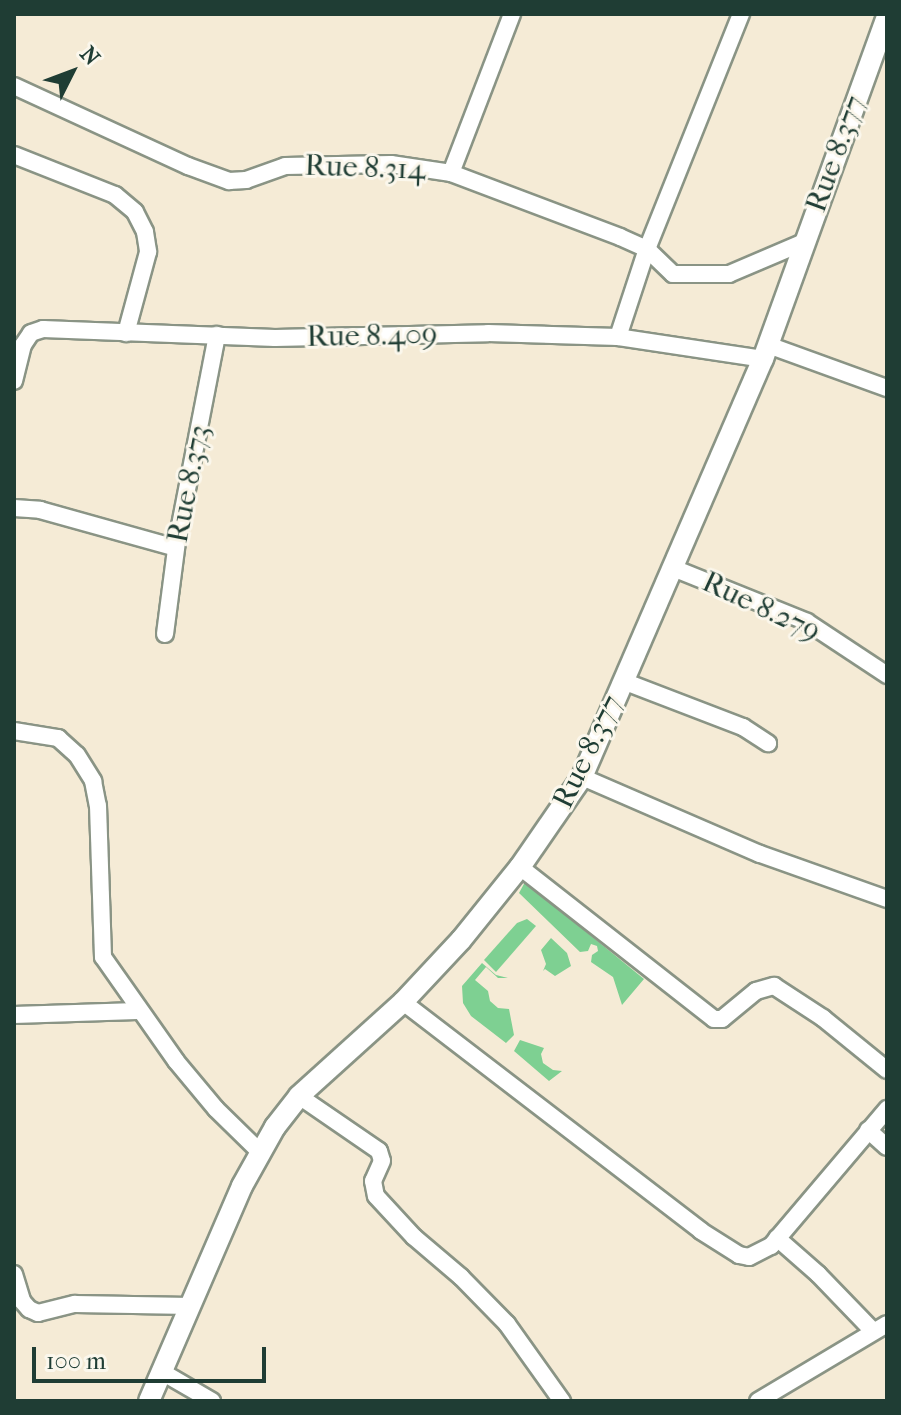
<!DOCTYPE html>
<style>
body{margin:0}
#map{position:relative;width:901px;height:1415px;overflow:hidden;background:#f5ebd6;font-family:"IM FELL French Canon",serif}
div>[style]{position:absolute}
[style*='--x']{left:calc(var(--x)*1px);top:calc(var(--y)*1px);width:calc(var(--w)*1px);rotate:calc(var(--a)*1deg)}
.green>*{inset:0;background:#7ed092}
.roads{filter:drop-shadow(2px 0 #8a9485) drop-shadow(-2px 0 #8a9485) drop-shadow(0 2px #8a9485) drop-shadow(0 -2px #8a9485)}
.minor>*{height:16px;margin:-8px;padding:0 8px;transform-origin:8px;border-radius:8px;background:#fff}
.tertiary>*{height:20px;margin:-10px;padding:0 10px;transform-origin:10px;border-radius:10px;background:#fff}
span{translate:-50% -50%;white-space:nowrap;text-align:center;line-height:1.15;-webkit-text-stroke:6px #fbf7ec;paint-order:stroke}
.street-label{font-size:30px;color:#1f3d34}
.frame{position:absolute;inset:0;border:16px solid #1f3d34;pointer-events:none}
.north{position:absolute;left:32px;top:32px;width:80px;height:80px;-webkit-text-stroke:6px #fbf7ec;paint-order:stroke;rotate:48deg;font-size:22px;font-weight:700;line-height:32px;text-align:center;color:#1f3d34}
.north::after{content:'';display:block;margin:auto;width:28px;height:36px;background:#1f3d34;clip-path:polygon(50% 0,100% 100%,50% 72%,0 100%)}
.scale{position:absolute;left:32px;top:1347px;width:234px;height:36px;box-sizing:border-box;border:4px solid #1f3d34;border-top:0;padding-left:10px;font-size:24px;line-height:28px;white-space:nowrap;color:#1f3d34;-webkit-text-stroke:6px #fbf7ec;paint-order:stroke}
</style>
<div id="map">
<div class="green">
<div style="clip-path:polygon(525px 882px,644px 979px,622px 1005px,613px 977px,591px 962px,592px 955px,598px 951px,597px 946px,591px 944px,588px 951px,580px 952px,519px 893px)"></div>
<div style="clip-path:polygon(527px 919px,536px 926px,496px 972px,484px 960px,517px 923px)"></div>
<div style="clip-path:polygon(551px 938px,567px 953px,571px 966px,555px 976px,545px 969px,543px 971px,546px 964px,541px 950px)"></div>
<div style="clip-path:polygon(482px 963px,496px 975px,508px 978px,498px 978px,486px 967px,475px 980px,488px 991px,490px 1001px,498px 1008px,509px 1009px,514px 1035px,506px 1043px,471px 1016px,463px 1003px,462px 986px)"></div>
<div style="clip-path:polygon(520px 1040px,544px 1048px,541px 1054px,543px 1063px,553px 1070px,562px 1071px,549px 1081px,514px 1051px)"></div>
</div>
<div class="roads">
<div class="minor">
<div style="--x:14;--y:86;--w:192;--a:24.7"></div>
<div style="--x:188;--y:166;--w:44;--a:20.1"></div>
<div style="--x:229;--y:181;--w:17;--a:-3"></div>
<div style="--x:246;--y:180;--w:41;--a:-19.7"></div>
<div style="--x:285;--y:166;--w:106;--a:-1.1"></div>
<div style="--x:391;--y:164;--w:61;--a:8.5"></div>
<div style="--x:451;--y:173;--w:181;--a:20.7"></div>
<div style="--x:620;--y:237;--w:30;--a:24"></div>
<div style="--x:647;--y:249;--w:36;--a:44"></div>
<div style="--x:673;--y:274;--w:56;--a:0"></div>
<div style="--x:729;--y:274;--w:82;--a:-23.1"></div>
<div style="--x:14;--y:155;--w:109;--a:21.6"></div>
<div style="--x:115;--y:195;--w:26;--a:40"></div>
<div style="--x:135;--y:212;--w:22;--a:63"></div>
<div style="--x:145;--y:232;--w:20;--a:81"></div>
<div style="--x:148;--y:252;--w:84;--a:105.2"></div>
<div style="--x:451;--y:173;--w:170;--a:-69"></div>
<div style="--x:618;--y:337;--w:93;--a:-71.8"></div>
<div style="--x:647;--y:249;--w:253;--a:-68.2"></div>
<div style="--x:768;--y:345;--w:127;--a:19.9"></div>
<div style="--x:14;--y:381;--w:37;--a:-76"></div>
<div style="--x:23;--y:345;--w:14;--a:-56"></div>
<div style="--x:31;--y:333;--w:13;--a:-18"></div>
<div style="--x:43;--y:329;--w:232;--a:2.2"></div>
<div style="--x:275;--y:338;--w:213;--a:-1.3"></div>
<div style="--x:488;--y:333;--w:130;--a:1.8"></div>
<div style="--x:618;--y:337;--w:147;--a:8.6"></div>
<div style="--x:14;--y:508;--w:26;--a:4"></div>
<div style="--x:40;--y:510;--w:141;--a:15.6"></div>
<div style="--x:673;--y:568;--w:144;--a:21.9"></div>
<div style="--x:807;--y:622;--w:96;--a:33.5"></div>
<div style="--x:165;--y:634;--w:94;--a:-82.6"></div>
<div style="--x:177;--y:541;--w:210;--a:-79"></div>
<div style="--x:623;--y:681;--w:129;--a:21"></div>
<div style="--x:743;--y:727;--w:30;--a:33"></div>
<div style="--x:14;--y:731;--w:45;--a:9"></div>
<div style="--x:58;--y:738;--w:25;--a:42"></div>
<div style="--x:77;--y:755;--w:31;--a:58"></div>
<div style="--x:93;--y:781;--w:25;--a:79"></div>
<div style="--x:98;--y:806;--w:151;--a:88.1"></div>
<div style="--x:103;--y:957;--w:127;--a:54.9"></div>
<div style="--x:176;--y:1061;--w:62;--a:50.2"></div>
<div style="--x:216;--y:1109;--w:60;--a:44.3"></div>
<div style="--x:582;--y:777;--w:194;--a:23.4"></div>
<div style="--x:760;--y:854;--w:135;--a:19.5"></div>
<div style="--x:520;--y:867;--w:246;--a:38.1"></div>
<div style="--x:714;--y:1019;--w:8;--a:0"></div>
<div style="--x:722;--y:1019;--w:44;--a:-39.5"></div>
<div style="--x:756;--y:991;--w:19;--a:-16"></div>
<div style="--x:774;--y:986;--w:59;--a:33.1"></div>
<div style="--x:823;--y:1018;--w:82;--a:39.1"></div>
<div style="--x:403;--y:1002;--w:376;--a:37.5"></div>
<div style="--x:701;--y:1231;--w:45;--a:32.3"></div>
<div style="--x:739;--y:1255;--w:10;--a:11"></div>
<div style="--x:749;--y:1257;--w:25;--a:-27"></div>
<div style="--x:771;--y:1246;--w:180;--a:-49.7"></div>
<div style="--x:14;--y:1015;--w:123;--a:-1.9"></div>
<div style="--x:299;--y:1096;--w:97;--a:34.5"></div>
<div style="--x:379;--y:1151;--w:10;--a:73"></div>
<div style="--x:382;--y:1161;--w:22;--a:114"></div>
<div style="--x:373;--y:1181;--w:15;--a:79"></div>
<div style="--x:376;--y:1196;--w:56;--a:47.2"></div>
<div style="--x:414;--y:1237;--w:62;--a:40.4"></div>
<div style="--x:461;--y:1277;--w:66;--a:45.6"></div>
<div style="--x:507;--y:1324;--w:95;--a:54.5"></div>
<div style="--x:868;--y:1130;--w:25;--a:42"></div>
<div style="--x:777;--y:1238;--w:55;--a:41.3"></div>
<div style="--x:818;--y:1274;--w:79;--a:46"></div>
<div style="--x:14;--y:1274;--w:28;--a:73"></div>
<div style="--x:22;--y:1301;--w:11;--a:49"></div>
<div style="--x:29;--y:1309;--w:10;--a:24"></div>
<div style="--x:38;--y:1313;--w:38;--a:-14"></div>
<div style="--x:75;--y:1304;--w:116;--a:1"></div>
<div style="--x:162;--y:1372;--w:58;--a:30.1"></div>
<div style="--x:758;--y:1401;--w:150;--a:-30.8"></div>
</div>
<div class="tertiary">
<div style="--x:149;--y:1401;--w:234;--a:-66.6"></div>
<div style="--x:242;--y:1186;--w:68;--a:-60.8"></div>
<div style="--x:275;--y:1127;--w:39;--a:-52"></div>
<div style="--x:299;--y:1096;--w:140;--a:-42.1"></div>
<div style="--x:403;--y:1002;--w:85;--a:-46.9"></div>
<div style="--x:461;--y:940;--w:94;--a:-51.1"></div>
<div style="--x:520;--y:867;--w:109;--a:-55.4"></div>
<div style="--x:582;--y:777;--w:456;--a:-66.6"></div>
<div style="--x:763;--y:359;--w:365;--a:-70.1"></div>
</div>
</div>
<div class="street-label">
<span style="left:836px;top:154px;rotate:-70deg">Rue 8.377</span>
<span style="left:365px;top:168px;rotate:2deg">Rue 8.314</span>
<span style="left:372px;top:336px;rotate:-1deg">Rue 8.409</span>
<span style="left:189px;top:484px;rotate:-79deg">Rue 8.373</span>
<span style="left:761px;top:607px;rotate:25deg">Rue 8.279</span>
<span style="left:588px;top:752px;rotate:-64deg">Rue 8.377</span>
</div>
<div class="frame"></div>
<div class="north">N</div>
<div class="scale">100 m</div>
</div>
